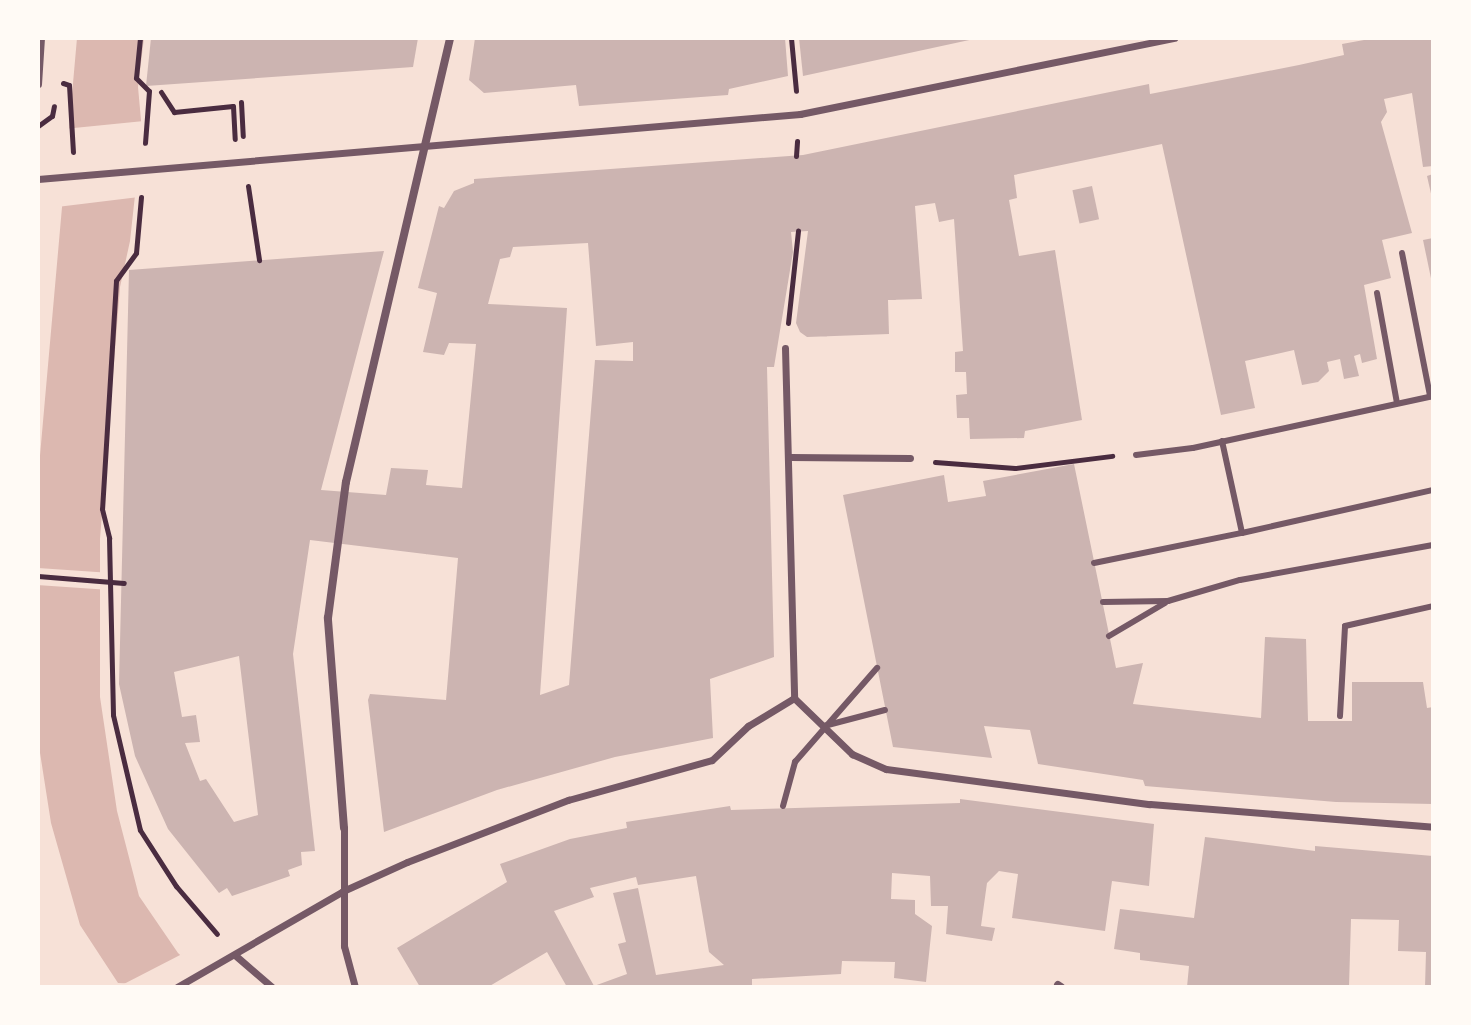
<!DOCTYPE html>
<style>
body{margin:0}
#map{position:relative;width:1471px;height:1025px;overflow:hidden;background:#f7e1d7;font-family:Cabin,sans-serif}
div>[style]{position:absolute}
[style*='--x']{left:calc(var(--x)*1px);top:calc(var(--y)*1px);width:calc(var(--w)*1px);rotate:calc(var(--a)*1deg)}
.water>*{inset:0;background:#dcb8b0}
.pier>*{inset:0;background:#f7e1d7;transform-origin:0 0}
.building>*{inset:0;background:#ccb4b1;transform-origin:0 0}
.path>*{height:5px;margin:-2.5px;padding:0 2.5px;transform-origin:2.5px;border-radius:2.5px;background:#4a2c40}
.service>*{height:6px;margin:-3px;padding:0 3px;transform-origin:3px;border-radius:3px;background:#755966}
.pedestrian>*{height:7px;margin:-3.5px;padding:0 3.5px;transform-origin:3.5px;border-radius:3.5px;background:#755966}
.minor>*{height:8px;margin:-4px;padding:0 4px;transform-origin:4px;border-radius:4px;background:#755966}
span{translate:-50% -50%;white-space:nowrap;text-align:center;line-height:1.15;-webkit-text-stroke:8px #fffaf5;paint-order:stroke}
.frame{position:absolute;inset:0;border:40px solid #fffaf5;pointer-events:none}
</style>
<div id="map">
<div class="water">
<div style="clip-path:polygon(77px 38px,144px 38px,138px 87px,142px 131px,130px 241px,120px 287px,100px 539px,100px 697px,117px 811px,139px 896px,178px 953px,215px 987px,118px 983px,80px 925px,51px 823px,38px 740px,38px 478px)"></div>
</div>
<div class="pier">
<div style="clip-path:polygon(144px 121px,139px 197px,57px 207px,64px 129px)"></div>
<div style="left:38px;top:568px;width:66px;height:17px;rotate:4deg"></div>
<div style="clip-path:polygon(184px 953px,219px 987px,118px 987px)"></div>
</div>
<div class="building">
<div style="clip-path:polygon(151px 38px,418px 38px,413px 67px,146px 86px)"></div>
<div style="clip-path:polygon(475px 38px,785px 38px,788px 76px,729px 89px,728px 95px,579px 106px,576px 85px,484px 93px,469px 80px)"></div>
<div style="clip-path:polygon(799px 38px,974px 38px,974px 39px,803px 76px)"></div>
<div style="clip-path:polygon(evenodd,1375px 38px,1433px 38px,1433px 166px,1423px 167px,1412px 93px,1384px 99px,1387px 112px,1381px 122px,1412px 233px,1382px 240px,1391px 278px,1364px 285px,1377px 359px,1362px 363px,1360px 354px,1354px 356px,1359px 376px,1344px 379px,1340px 359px,1327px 362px,1329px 371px,1318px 382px,1302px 385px,1294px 350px,1245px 361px,1255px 408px,1221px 415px,1162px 144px,1014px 175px,1017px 198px,1009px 200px,1019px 256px,1055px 250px,1082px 420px,1025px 431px,1024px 438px,970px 439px,969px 418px,957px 418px,956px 395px,967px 394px,966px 372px,955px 372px,955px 352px,963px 351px,954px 219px,939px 222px,935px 203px,915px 206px,922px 299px,888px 300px,889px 334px,807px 337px,800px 332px,796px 323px,808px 231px,791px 232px,793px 252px,774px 367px,767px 367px,774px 657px,710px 679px,713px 738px,615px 757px,497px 790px,384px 832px,368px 700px,370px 694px,446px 700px,458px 558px,310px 540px,293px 654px,315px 851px,301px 852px,302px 865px,288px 870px,290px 876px,232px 896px,227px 888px,219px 893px,168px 829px,135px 756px,119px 684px,129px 270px,384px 251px,321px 490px,386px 495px,391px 468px,428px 470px,426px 485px,462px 488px,476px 344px,449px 343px,444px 355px,423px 352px,437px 293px,418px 288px,439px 206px,444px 208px,454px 191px,474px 183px,474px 179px,803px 155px,1149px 84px,1150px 94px,1299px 65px,1344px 55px,1342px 44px,1375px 38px,588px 243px,596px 346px,633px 342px,633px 361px,595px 360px,569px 685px,540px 695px,567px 308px,488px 304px,500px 259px,510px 257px,513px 247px,588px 243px,1375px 38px,239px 656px,258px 815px,234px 822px,206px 779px,200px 781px,185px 743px,200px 742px,196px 715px,182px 717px,174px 672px,239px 656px)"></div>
<div style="clip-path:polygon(1433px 174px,1433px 198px,1432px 198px,1427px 176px)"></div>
<div style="left:1092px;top:186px;width:34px;height:20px;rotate:78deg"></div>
<div style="clip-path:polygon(1433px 238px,1433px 283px,1432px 283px,1423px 240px)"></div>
<div style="clip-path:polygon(1074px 464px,1116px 668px,1143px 663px,1133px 704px,1261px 718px,1265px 637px,1306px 639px,1308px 721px,1352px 721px,1352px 682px,1423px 682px,1427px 708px,1433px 707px,1433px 804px,1336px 802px,1145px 786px,1143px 780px,1038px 764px,1030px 730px,984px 726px,992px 758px,893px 747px,843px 495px,944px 475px,948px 502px,986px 496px,983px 481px)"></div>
<div style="clip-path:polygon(evenodd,960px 799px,1154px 824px,1149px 886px,1112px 881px,1105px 931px,1012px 918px,1018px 874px,999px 871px,987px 883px,981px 926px,995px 928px,992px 941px,946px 934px,948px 906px,931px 906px,930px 876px,892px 873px,891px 899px,915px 900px,915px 914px,932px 926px,926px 982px,894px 978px,895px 962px,842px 961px,841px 974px,752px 979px,752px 987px,567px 987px,547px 952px,488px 987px,420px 987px,397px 948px,507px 882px,500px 864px,570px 839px,627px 828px,626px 822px,730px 806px,731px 810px,960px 803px,960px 799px,696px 876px,709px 952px,724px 965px,656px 975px,638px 888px,613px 893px,626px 942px,618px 944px,627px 974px,594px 986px,554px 911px,594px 897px,590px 888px,636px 877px,638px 885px,696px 876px)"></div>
<div style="clip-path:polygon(1205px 837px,1315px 851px,1315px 846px,1433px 856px,1433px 987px,1425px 987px,1426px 952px,1398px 951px,1399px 920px,1351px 919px,1349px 987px,1187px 987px,1189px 966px,1140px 960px,1140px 953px,1114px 949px,1120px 909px,1194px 918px)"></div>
</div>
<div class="path">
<div style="--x:140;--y:38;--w:40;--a:95.7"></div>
<div style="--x:136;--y:78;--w:18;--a:45"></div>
<div style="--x:149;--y:91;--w:52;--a:94.4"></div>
<div style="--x:791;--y:38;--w:53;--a:84.6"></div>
<div style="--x:63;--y:83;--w:6;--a:18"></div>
<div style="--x:69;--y:85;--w:67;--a:86.6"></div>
<div style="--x:161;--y:92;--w:24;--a:57"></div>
<div style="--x:174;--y:112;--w:59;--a:-5.8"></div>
<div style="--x:233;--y:106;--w:33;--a:87"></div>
<div style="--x:241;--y:102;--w:34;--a:87"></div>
<div style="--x:38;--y:126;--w:17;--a:-36"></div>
<div style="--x:52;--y:116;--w:10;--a:-79"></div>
<div style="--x:796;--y:156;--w:15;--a:-86"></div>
<div style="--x:248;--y:186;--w:75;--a:81.5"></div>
<div style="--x:141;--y:197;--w:56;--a:95.1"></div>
<div style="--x:136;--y:253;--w:34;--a:126"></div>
<div style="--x:116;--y:281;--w:228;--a:93.5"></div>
<div style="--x:102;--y:509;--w:30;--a:76"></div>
<div style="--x:109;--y:538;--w:177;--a:88.7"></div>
<div style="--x:113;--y:715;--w:118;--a:76.8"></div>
<div style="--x:140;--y:830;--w:67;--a:57.3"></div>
<div style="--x:176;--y:886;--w:63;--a:49.5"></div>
<div style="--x:788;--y:323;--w:93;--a:-83.8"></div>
<div style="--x:935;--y:462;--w:80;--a:4.3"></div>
<div style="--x:1015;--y:468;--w:98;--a:-7.1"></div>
<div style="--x:38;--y:576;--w:86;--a:4.7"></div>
</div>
<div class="service">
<div style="--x:1402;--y:253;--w:146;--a:78.9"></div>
<div style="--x:1377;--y:293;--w:112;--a:79.7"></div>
<div style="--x:1222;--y:441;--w:94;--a:77.7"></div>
<div style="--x:1242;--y:533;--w:196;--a:-12.7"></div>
<div style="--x:1136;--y:455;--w:57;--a:-7"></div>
<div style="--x:1193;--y:448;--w:246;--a:-12.2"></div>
<div style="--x:1094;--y:563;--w:151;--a:-11.5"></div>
<div style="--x:1103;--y:602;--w:65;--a:-0.9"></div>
<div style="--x:1168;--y:601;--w:75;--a:-16.3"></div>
<div style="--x:1240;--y:580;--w:196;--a:-10.3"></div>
<div style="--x:1109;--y:636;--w:65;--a:-30.5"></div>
<div style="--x:1340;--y:716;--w:90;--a:-86.8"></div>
<div style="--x:1345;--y:626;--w:90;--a:-12.8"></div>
<div style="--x:824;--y:726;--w:63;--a:-14.7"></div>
<div style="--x:783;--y:806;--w:46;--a:-74.7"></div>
<div style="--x:795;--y:762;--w:125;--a:-48.9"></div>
</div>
<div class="pedestrian">
<div style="--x:38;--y:84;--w:46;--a:-86.3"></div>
<div style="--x:38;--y:179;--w:765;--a:-4.88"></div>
<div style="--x:800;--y:114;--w:382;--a:-11.5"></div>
<div style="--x:785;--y:348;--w:350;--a:88.5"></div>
<div style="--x:790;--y:457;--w:120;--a:0.5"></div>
<div style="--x:794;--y:698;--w:81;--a:44"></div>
<div style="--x:852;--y:754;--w:37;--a:24"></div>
<div style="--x:886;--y:769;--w:266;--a:7.6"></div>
<div style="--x:1150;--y:804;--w:284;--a:4.6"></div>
<div style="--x:344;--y:828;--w:118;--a:90"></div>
<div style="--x:344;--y:946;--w:42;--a:75"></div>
<div style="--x:236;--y:956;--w:48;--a:40.7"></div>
<div style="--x:177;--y:987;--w:192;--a:-30"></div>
<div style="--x:343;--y:891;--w:70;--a:-24.4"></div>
<div style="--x:407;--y:862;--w:173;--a:-21.1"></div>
<div style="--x:568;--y:800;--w:149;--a:-15.5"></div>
<div style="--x:712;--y:760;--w:50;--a:-43.4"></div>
<div style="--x:748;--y:726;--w:54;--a:-31.3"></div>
</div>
<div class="minor">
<div style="--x:344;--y:828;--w:211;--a:-94.4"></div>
<div style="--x:328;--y:618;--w:137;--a:-82.5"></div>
<div style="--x:346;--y:482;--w:456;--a:-76.8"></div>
<div style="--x:1058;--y:985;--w:4;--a:34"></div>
</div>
<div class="frame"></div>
</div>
